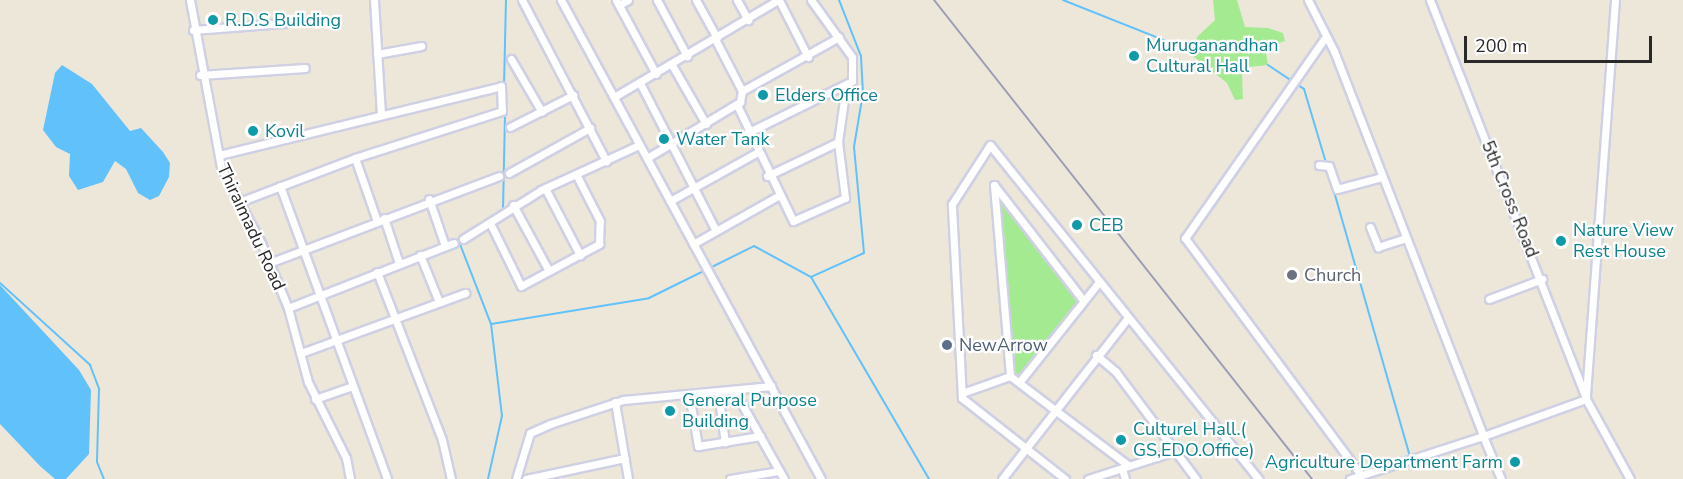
<!DOCTYPE html>
<style>
body{margin:0}
#map{position:relative;width:1683px;height:479px;overflow:hidden;background:#ede7da;font-family:"Nunito Sans",sans-serif}
div>[style]{position:absolute}
[style*='--x']{left:calc(var(--x)*1px);top:calc(var(--y)*1px);width:calc(var(--w)*1px);rotate:calc(var(--a)*1deg)}
.green>*{inset:0;background:#a4ea90}
.water>*{inset:0;background:#61c1fb}
.stream>*{height:2px;margin:-1px;padding:0 1px;transform-origin:1px;border-radius:1px;background:#61c1fb}
.roads{filter:drop-shadow(2px 0 #cfd0e4) drop-shadow(-2px 0 #cfd0e4) drop-shadow(0 2px #cfd0e4) drop-shadow(0 -2px #cfd0e4)}
.street>*{height:7px;margin:-3.5px;padding:0 3.5px;transform-origin:3.5px;border-radius:3.5px;background:#fff}
.rail>*{height:2px;margin:-1px;padding:0 1px;transform-origin:1px;border-radius:1px;background:#9c9db6}
.dots>*{width:16px;height:16px;translate:-50% -50%;box-sizing:border-box;border:3px solid #fff;border-radius:50%}
span{translate:-50% -50%;white-space:nowrap;text-align:center;line-height:1.15;-webkit-text-stroke:4.5px #fff;paint-order:stroke}
.culture-label{font-size:18px;color:#0d838f}
.left{translate:0 -50%;text-align:left}
.right{translate:-100% -50%;text-align:right}
.street-label{font-size:18px;color:#292929}
.worship-label{font-size:18px;color:#5b616d}
.service-label{font-size:18px;color:#4e5e75}
.scale{position:absolute;left:1464px;top:36px;width:188px;height:27px;box-sizing:border-box;border:3px solid #292929;border-top:0;padding-left:8px;font-size:18px;line-height:21px;white-space:nowrap;color:#292929;-webkit-text-stroke:4px #fff;paint-order:stroke}
</style>
<div id="map">
<div class="green">
<div style="clip-path:polygon(1213px 0,1237px 0,1245px 27px,1268px 28px,1283px 33px,1285px 41px,1265px 47px,1268px 65px,1249px 67px,1242px 75px,1243px 99px,1235px 100px,1227px 83px,1193px 56px,1197px 37px,1215px 20px)"></div>
<div style="clip-path:polygon(998px 195px,1079px 302px,1022px 375px,1015px 373px)"></div>
</div>
<div class="water">
<div style="clip-path:polygon(62px 65px,92px 84px,130px 131px,141px 128px,163px 152px,170px 163px,169px 177px,159px 196px,150px 200px,138px 193px,126px 169px,115px 161px,103px 182px,78px 190px,69px 176px,70px 154px,56px 147px,43px 130px,55px 73px)"></div>
<div style="clip-path:polygon(0 285px,79px 370px,91px 390px,89px 454px,66px 479px,55px 479px,40px 466px,0 424px)"></div>
</div>
<div class="stream">
<div style="--x:839;--y:0;--w:60;--a:68.6"></div>
<div style="--x:861;--y:56;--w:37;--a:87"></div>
<div style="--x:863;--y:93;--w:55;--a:99.5"></div>
<div style="--x:854;--y:147;--w:106;--a:84.6"></div>
<div style="--x:864;--y:253;--w:58;--a:155.6"></div>
<div style="--x:811;--y:277;--w:234;--a:59.7"></div>
<div style="--x:1063;--y:0;--w:141;--a:21.7"></div>
<div style="--x:1268;--y:65;--w:43;--a:33.7"></div>
<div style="--x:1304;--y:89;--w:77;--a:73.4"></div>
<div style="--x:504;--y:87;--w:87;--a:-88.7"></div>
<div style="--x:1333;--y:188;--w:280;--a:74"></div>
<div style="--x:503;--y:210;--w:99;--a:-88.8"></div>
<div style="--x:462;--y:237;--w:4;--a:153"></div>
<div style="--x:458;--y:239;--w:91;--a:68.8"></div>
<div style="--x:0;--y:283;--w:122;--a:42.3"></div>
<div style="--x:90;--y:365;--w:26;--a:69"></div>
<div style="--x:99;--y:389;--w:73;--a:91.6"></div>
<div style="--x:97;--y:462;--w:18;--a:68"></div>
<div style="--x:488;--y:479;--w:65;--a:-77.5"></div>
<div style="--x:502;--y:416;--w:93;--a:-96.8"></div>
<div style="--x:491;--y:324;--w:160;--a:-9.3"></div>
<div style="--x:649;--y:298;--w:117;--a:-26.3"></div>
<div style="--x:754;--y:246;--w:65;--a:28.5"></div>
</div>
<div class="roads">
<div class="street">
<div style="--x:190;--y:0;--w:171;--a:79.5"></div>
<div style="--x:221;--y:168;--w:85;--a:61.9"></div>
<div style="--x:261;--y:243;--w:70;--a:67.4"></div>
<div style="--x:288;--y:308;--w:77;--a:74.9"></div>
<div style="--x:308;--y:382;--w:85;--a:63.4"></div>
<div style="--x:346;--y:458;--w:21;--a:79"></div>
<div style="--x:374;--y:0;--w:115;--a:86.5"></div>
<div style="--x:522;--y:0;--w:182;--a:62.4"></div>
<div style="--x:561;--y:0;--w:545;--a:61.51"></div>
<div style="--x:616;--y:0;--w:84;--a:61.6"></div>
<div style="--x:657;--y:0;--w:64;--a:61.8"></div>
<div style="--x:696;--y:0;--w:43;--a:61.1"></div>
<div style="--x:737;--y:0;--w:23;--a:61"></div>
<div style="--x:779;--y:0;--w:64;--a:63"></div>
<div style="--x:1308;--y:0;--w:57;--a:63"></div>
<div style="--x:1334;--y:51;--w:413;--a:68.8"></div>
<div style="--x:1483;--y:436;--w:140;--a:162.1"></div>
<div style="--x:1430;--y:0;--w:428;--a:68.6"></div>
<div style="--x:1586;--y:399;--w:109;--a:160.2"></div>
<div style="--x:1483;--y:436;--w:47;--a:67.3"></div>
<div style="--x:1615;--y:0;--w:400;--a:94.2"></div>
<div style="--x:1586;--y:399;--w:91;--a:61.2"></div>
<div style="--x:619;--y:5;--w:10;--a:-29"></div>
<div style="--x:193;--y:30;--w:91;--a:-4.4"></div>
<div style="--x:1324;--y:39;--w:243;--a:124.9"></div>
<div style="--x:1185;--y:238;--w:295;--a:53.4"></div>
<div style="--x:377;--y:54;--w:45;--a:-10.3"></div>
<div style="--x:511;--y:59;--w:61;--a:59.7"></div>
<div style="--x:672;--y:65;--w:68;--a:60"></div>
<div style="--x:200;--y:75;--w:105;--a:-3.8"></div>
<div style="--x:640;--y:83;--w:164;--a:62.8"></div>
<div style="--x:742;--y:91;--w:111;--a:-29.1"></div>
<div style="--x:614;--y:97;--w:191;--a:-30.6"></div>
<div style="--x:737;--y:105;--w:129;--a:64.2"></div>
<div style="--x:793;--y:221;--w:57;--a:-23.9"></div>
<div style="--x:845;--y:198;--w:56;--a:-97.1"></div>
<div style="--x:838;--y:142;--w:57;--a:-81.9"></div>
<div style="--x:510;--y:127;--w:71;--a:-26.9"></div>
<div style="--x:747;--y:133;--w:117;--a:-26.3"></div>
<div style="--x:852;--y:81;--w:24;--a:-90"></div>
<div style="--x:852;--y:57;--w:70;--a:-125.7"></div>
<div style="--x:219;--y:155;--w:290;--a:-13.7"></div>
<div style="--x:501;--y:86;--w:25;--a:88"></div>
<div style="--x:502;--y:111;--w:154;--a:162.3"></div>
<div style="--x:647;--y:158;--w:109;--a:-31.1"></div>
<div style="--x:740;--y:102;--w:11;--a:-80"></div>
<div style="--x:742;--y:91;--w:59;--a:-117.4"></div>
<div style="--x:1319;--y:165;--w:10;--a:6"></div>
<div style="--x:1329;--y:166;--w:24;--a:71"></div>
<div style="--x:1337;--y:189;--w:47;--a:-14.9"></div>
<div style="--x:509;--y:173;--w:93;--a:-29.1"></div>
<div style="--x:767;--y:176;--w:79;--a:-25.6"></div>
<div style="--x:280;--y:186;--w:312;--a:69.9"></div>
<div style="--x:545;--y:188;--w:76;--a:62.4"></div>
<div style="--x:429;--y:199;--w:50;--a:71.2"></div>
<div style="--x:670;--y:201;--w:98;--a:-29.2"></div>
<div style="--x:239;--y:202;--w:124;--a:-20.8"></div>
<div style="--x:355;--y:158;--w:67;--a:70.8"></div>
<div style="--x:513;--y:205;--w:75;--a:61.4"></div>
<div style="--x:384;--y:218;--w:47;--a:71.6"></div>
<div style="--x:491;--y:225;--w:68;--a:63.8"></div>
<div style="--x:521;--y:286;--w:89;--a:-28.3"></div>
<div style="--x:599;--y:244;--w:23;--a:-88"></div>
<div style="--x:600;--y:221;--w:53;--a:-117.1"></div>
<div style="--x:1370;--y:227;--w:22;--a:68"></div>
<div style="--x:1378;--y:247;--w:28;--a:-18"></div>
<div style="--x:463;--y:239;--w:92;--a:-32.1"></div>
<div style="--x:541;--y:190;--w:108;--a:-24.7"></div>
<div style="--x:693;--y:244;--w:98;--a:-29.5"></div>
<div style="--x:420;--y:255;--w:51;--a:68"></div>
<div style="--x:269;--y:263;--w:246;--a:-20.7"></div>
<div style="--x:377;--y:272;--w:180;--a:68.8"></div>
<div style="--x:442;--y:440;--w:40;--a:77"></div>
<div style="--x:1489;--y:299;--w:57;--a:-20.7"></div>
<div style="--x:1083;--y:300;--w:145;--a:-127.7"></div>
<div style="--x:994;--y:185;--w:192;--a:85.2"></div>
<div style="--x:1010;--y:376;--w:149;--a:37.1"></div>
<div style="--x:288;--y:308;--w:178;--a:-21.4"></div>
<div style="--x:301;--y:353;--w:175;--a:-20.1"></div>
<div style="--x:1096;--y:355;--w:26;--a:40"></div>
<div style="--x:1116;--y:372;--w:134;--a:53.2"></div>
<div style="--x:1021;--y:380;--w:125;--a:-51.5"></div>
<div style="--x:734;--y:390;--w:102;--a:60.7"></div>
<div style="--x:718;--y:392;--w:51;--a:82.2"></div>
<div style="--x:962;--y:393;--w:51;--a:-19.5"></div>
<div style="--x:689;--y:394;--w:53;--a:80.2"></div>
<div style="--x:698;--y:446;--w:63;--a:-9.2"></div>
<div style="--x:315;--y:399;--w:39;--a:-19"></div>
<div style="--x:615;--y:402;--w:78;--a:80.4"></div>
<div style="--x:1122;--y:469;--w:10;--a:73"></div>
<div style="--x:516;--y:479;--w:48;--a:-73.1"></div>
<div style="--x:530;--y:433;--w:22;--a:-24"></div>
<div style="--x:550;--y:424;--w:77;--a:-18.2"></div>
<div style="--x:623;--y:400;--w:149;--a:-5.4"></div>
<div style="--x:526;--y:479;--w:101;--a:-12"></div>
<div style="--x:730;--y:479;--w:50;--a:-9.3"></div>
<div style="--x:1002;--y:479;--w:204;--a:-52"></div>
<div style="--x:1065;--y:479;--w:131;--a:-141.8"></div>
<div style="--x:962;--y:398;--w:194;--a:-93"></div>
<div style="--x:952;--y:204;--w:70;--a:-57.2"></div>
<div style="--x:990;--y:145;--w:429;--a:51.2"></div>
<div style="--x:1088;--y:479;--w:91;--a:-17.8"></div>
</div>
</div>
<div class="rail">
<div style="--x:934;--y:0;--w:610;--a:51.72"></div>
</div>
<div class="dots">
<div style="left:213px;top:20px;background:#0f9aa8"></div>
<div style="left:1134px;top:56px;background:#0f9aa8"></div>
<div style="left:763px;top:95px;background:#0f9aa8"></div>
<div style="left:253px;top:131px;background:#0f9aa8"></div>
<div style="left:664px;top:139px;background:#0f9aa8"></div>
<div style="left:1077px;top:225px;background:#0f9aa8"></div>
<div style="left:1561px;top:241px;background:#0f9aa8"></div>
<div style="left:1292px;top:275px;background:#6b7280"></div>
<div style="left:947px;top:345px;background:#5c6f8a"></div>
<div style="left:670px;top:411px;background:#0f9aa8"></div>
<div style="left:1121px;top:440px;background:#0f9aa8"></div>
<div style="left:1515px;top:462px;background:#0f9aa8"></div>
</div>
<div class="culture-label">
<span class="left" style="left:225px;top:20px">R.D.S Building</span>
<span class="left" style="left:1146px;top:56px">Muruganandhan<br>Cultural Hall</span>
<span class="left" style="left:775px;top:95px">Elders Office</span>
<span class="left" style="left:265px;top:131px">Kovil</span>
<span class="left" style="left:676px;top:139px">Water Tank</span>
<span class="left" style="left:1089px;top:225px">CEB</span>
<span class="left" style="left:1573px;top:241px">Nature View<br>Rest House</span>
<span class="left" style="left:682px;top:411px">General Purpose<br>Building</span>
<span class="left" style="left:1133px;top:440px">Culturel Hall.(<br>GS,EDO.Office)</span>
<span class="right" style="left:1503px;top:462px">Agriculture Department Farm</span>
</div>
<div class="street-label">
<span style="left:1510px;top:199px;rotate:68deg">5th Cross Road</span>
<span style="left:251px;top:227px;rotate:65deg">Thiraimadu Road</span>
</div>
<div class="worship-label">
<span class="left" style="left:1304px;top:275px">Church</span>
</div>
<div class="service-label">
<span class="left" style="left:959px;top:345px">NewArrow</span>
</div>
<div class="scale">200 m</div>
</div>
